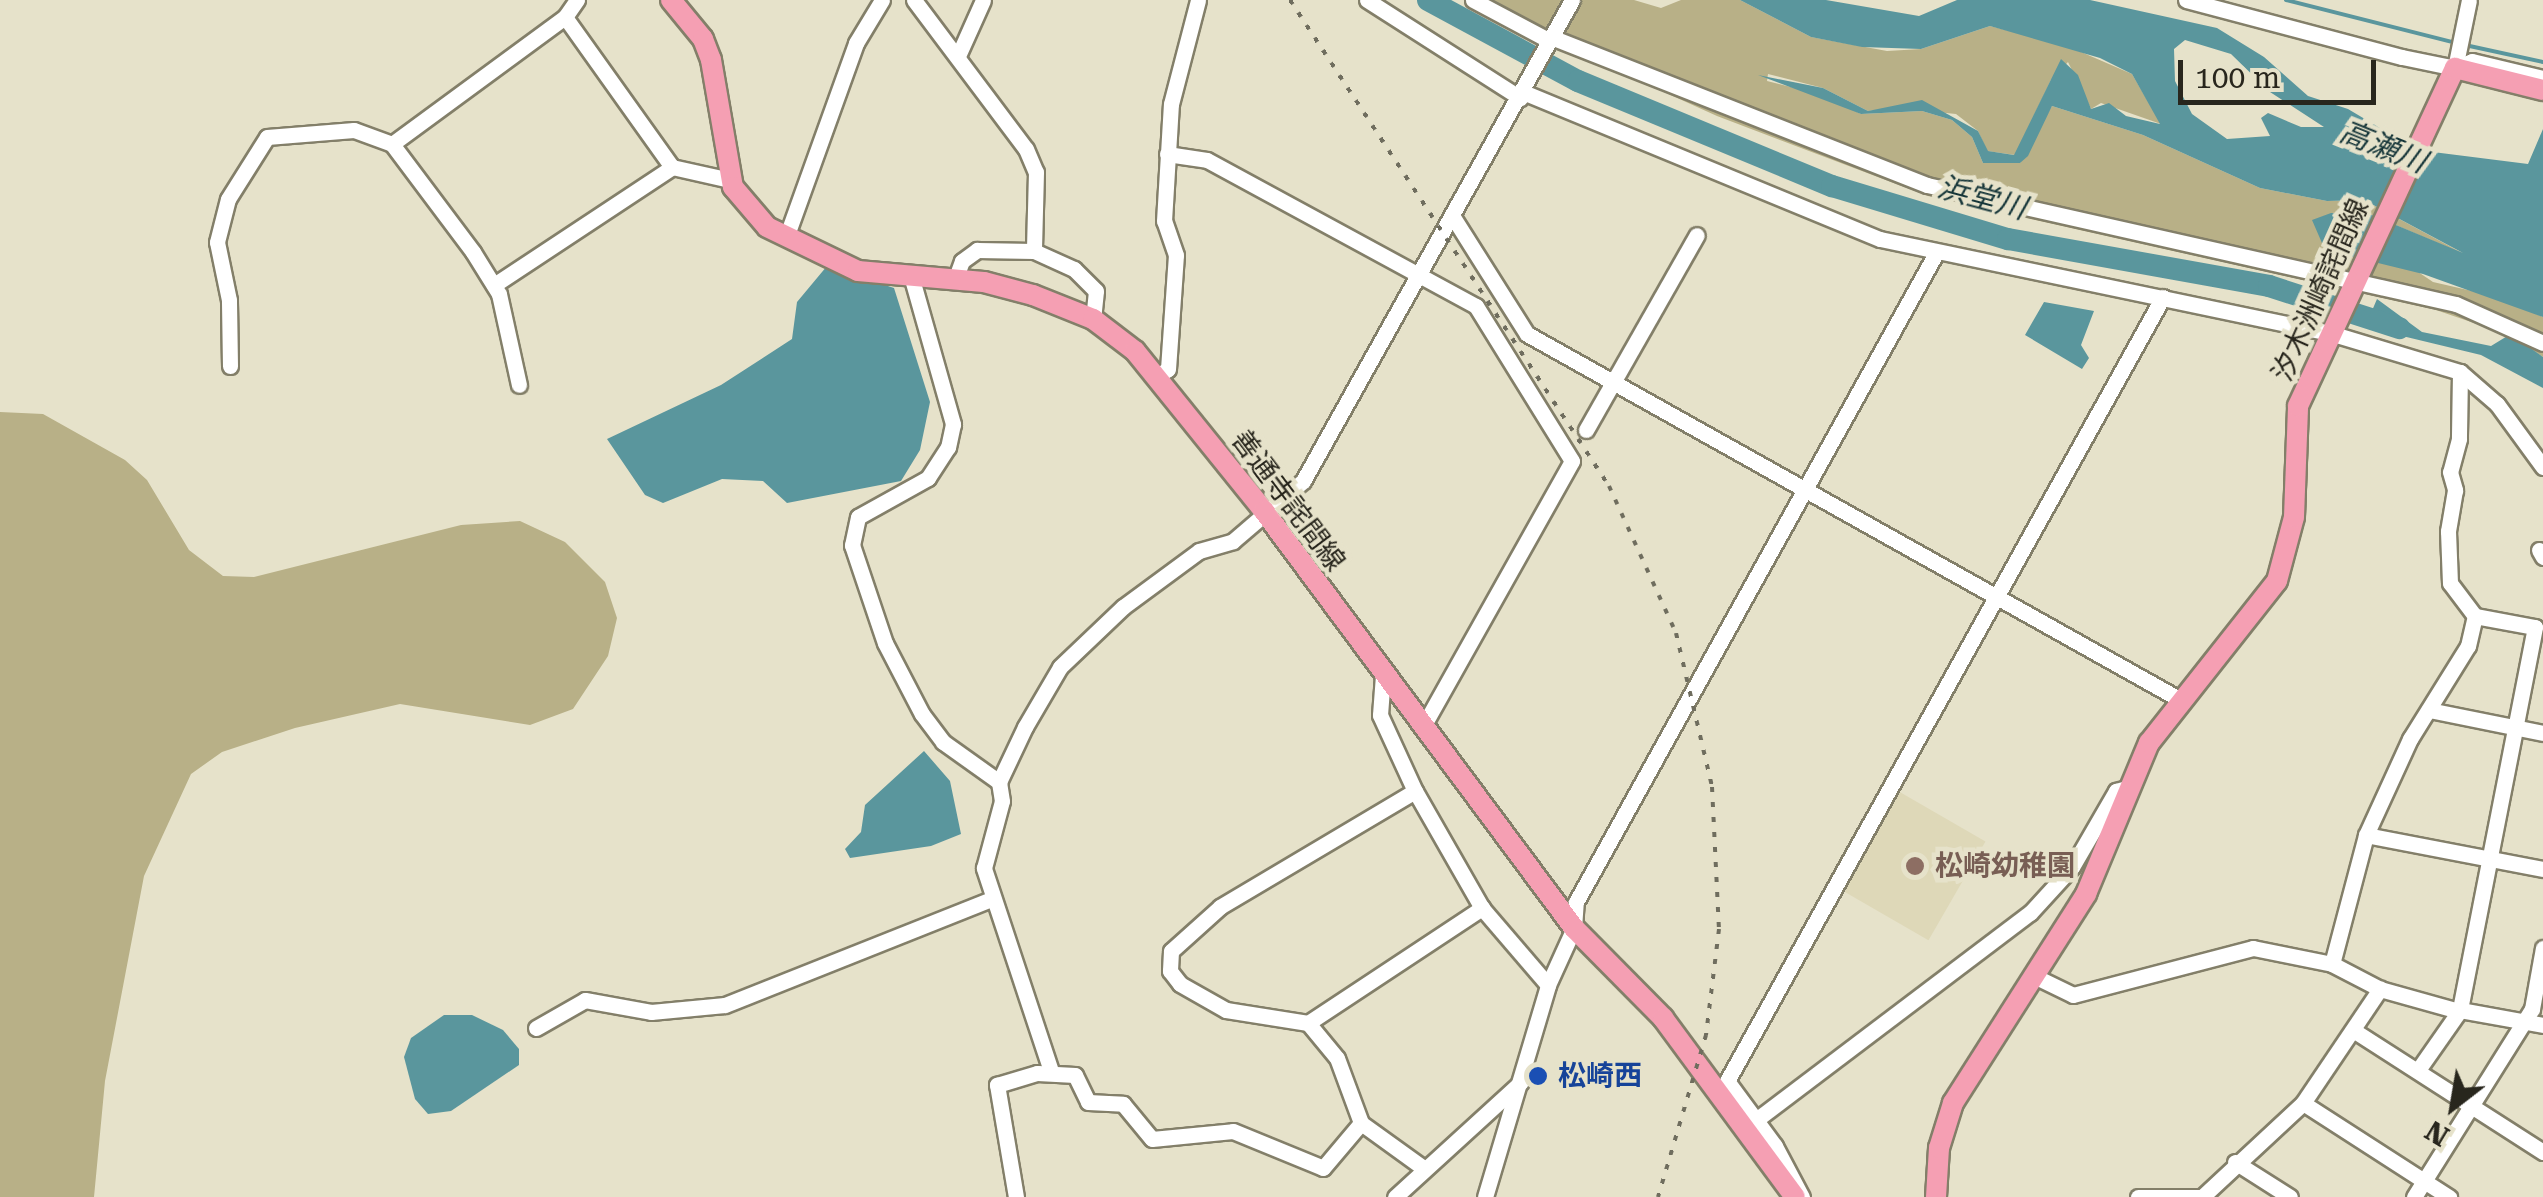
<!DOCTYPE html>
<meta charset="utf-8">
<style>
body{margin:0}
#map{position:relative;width:2543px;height:1197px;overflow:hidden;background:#e6e2ca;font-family:"Roboto Serif","Noto Sans JP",serif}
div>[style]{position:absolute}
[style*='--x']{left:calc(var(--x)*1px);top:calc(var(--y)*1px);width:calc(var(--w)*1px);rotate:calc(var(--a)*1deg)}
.built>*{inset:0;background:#ded8b8;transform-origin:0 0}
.green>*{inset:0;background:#b8b087}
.water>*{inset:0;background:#5a969d}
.stream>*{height:4px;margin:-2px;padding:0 2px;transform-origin:2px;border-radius:2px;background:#5a969d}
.river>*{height:22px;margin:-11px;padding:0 11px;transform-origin:11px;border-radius:11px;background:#5a969d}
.roads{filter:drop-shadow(2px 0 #837f69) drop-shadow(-2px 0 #837f69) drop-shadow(0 2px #837f69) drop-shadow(0 -2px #837f69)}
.minor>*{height:15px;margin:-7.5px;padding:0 7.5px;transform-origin:7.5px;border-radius:7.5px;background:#fff}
.major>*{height:20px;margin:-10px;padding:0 10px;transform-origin:10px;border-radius:10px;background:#f59fb3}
.rail>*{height:4px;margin-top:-2px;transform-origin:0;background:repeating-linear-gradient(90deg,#6f6d5e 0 5px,transparent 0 15px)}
.dots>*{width:28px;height:28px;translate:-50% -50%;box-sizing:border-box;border:5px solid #e6e2ca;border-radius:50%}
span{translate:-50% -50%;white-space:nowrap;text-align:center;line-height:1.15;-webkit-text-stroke:9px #e6e2ca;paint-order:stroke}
.street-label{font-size:28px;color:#28261d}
.education-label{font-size:28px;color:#785e54;font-weight:700}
.left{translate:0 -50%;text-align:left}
.transit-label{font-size:28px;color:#164399;font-weight:700}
.water-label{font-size:30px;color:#163639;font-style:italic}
.north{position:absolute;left:2403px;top:1057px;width:100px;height:100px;-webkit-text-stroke:8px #e6e2ca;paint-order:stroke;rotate:211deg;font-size:28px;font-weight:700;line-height:40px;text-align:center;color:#28261d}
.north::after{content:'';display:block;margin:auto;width:35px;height:45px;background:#28261d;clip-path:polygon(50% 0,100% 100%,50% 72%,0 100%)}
.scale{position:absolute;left:2178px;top:60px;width:198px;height:45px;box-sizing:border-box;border:5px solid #28261d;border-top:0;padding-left:12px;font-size:30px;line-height:35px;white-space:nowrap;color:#28261d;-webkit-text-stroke:8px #e6e2ca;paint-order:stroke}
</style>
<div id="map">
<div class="built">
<div style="left:1898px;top:791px;width:101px;height:114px;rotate:30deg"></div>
</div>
<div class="green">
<div style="clip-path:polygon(1488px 0,1634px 0,1661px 8px,1681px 0,1740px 0,1811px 37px,1887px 51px,1921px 49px,1990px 26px,2065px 45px,2132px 74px,2161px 124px,2101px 103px,2091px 109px,2068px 62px,2051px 80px,2015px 155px,1987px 151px,1978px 131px,1956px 114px,1897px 108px,1868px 111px,1823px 88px,1768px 74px,1767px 81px,1823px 95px,1861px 114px,1922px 111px,1952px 120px,1972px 137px,1983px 163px,2020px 163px,2052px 106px,2143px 135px,2260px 188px,2327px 201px,2364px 200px,2466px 255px,2372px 215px,2331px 213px,2433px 282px,2494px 296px,2543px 317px,2543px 357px,2509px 335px,2436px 310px,1928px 196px,1717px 116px,1560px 45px,1553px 51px,1481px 14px)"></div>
<div style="clip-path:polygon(0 412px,43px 414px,125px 460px,147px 480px,189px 550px,223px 576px,254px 577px,461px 525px,520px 521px,565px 542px,605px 582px,617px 618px,608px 656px,573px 709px,530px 725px,400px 704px,295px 728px,222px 752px,191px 774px,144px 876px,105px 1081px,94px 1197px,0 1197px)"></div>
</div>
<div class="water">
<div style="clip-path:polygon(evenodd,1740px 0,1826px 0,1919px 16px,1957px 0,2090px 0,2217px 28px,2264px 57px,2308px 96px,2348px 109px,2417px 150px,2528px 164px,2543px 129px,2543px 317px,2423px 274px,2325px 250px,2312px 220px,2331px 213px,2372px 215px,2463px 253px,2364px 200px,2327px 201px,2260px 188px,2143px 135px,2052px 106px,2028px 156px,2020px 163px,1983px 163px,1972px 137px,1952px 120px,1922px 111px,1861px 114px,1758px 75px,1823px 88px,1868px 111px,1922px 100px,1978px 131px,1988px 151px,2014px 155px,2061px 59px,2078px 75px,2091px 109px,2109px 103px,2126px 116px,2160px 124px,2132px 74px,2100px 58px,1990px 26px,1921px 49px,1862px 47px,1811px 37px,1740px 0,2185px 40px,2231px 54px,2270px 92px,2324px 127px,2301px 127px,2268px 113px,2261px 118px,2270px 136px,2227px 139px,2192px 114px,2175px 81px,2174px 49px,2185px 40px)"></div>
<div style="clip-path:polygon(827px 266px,894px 288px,930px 402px,920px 450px,901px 481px,787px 503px,763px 481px,722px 479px,663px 503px,645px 495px,607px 439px,721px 385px,792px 339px,797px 302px)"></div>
<div style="clip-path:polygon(2377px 299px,2422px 332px,2491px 346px,2509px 335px,2519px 340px,2543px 357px,2543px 388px,2481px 355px,2365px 327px)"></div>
<div style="clip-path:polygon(2044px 302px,2094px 311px,2081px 345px,2089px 358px,2082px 369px,2025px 335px)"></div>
<div style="clip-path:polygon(924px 751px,950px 781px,961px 834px,931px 846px,850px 858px,845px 849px,861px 832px,865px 805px)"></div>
<div style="clip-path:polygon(444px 1015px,472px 1015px,503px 1030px,519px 1049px,519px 1065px,451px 1111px,428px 1114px,415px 1099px,404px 1057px,411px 1038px)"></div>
</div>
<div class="stream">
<div style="--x:2286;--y:0;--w:175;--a:14.2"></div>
<div style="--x:2465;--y:45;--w:80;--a:12.3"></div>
</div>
<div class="river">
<div style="--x:1428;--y:0;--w:170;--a:28.4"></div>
<div style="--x:1578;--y:81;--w:275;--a:22.5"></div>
<div style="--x:1832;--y:186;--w:184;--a:16.8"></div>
<div style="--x:2008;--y:239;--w:265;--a:10.2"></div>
<div style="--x:2269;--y:286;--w:137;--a:17.9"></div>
</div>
<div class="roads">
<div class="minor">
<div style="--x:914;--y:0;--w:186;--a:53.1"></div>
<div style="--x:1026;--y:149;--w:25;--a:67"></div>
<div style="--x:1036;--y:172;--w:79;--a:91.5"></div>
<div style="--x:1367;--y:0;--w:182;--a:32.6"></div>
<div style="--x:1473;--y:0;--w:87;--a:28"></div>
<div style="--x:2186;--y:0;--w:223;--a:14.8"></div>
<div style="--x:2402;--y:57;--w:54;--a:11.7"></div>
<div style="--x:2455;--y:68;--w:18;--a:-22"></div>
<div style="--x:2472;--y:61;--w:73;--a:13.5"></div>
<div style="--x:565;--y:17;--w:184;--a:54.5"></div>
<div style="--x:672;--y:167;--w:59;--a:12.6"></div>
<div style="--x:1551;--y:37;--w:404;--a:21.5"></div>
<div style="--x:1927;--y:185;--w:542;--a:12.68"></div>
<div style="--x:2456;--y:304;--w:95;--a:24.1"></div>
<div style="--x:958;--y:56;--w:61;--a:-65.9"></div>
<div style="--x:2455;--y:68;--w:69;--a:-78.4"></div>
<div style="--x:1523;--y:92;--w:386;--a:22.4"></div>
<div style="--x:1880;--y:239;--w:460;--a:11.8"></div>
<div style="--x:2330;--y:333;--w:136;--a:16.7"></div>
<div style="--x:2460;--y:372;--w:67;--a:90.9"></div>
<div style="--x:2459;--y:439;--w:34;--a:105"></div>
<div style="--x:2450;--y:472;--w:19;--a:74"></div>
<div style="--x:2455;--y:490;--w:42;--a:99.7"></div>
<div style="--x:2448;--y:531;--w:52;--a:87.8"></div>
<div style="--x:2450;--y:583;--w:41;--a:52.9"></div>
<div style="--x:2475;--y:616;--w:61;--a:10.4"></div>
<div style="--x:2535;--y:627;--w:390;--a:101.1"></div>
<div style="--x:2460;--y:1010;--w:73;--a:125"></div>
<div style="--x:392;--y:144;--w:215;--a:-36.3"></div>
<div style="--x:565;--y:17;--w:21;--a:-55"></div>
<div style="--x:1167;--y:154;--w:40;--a:8.5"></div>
<div style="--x:1207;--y:160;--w:306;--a:28.5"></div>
<div style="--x:1476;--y:306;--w:182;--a:58.2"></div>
<div style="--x:1572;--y:461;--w:305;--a:119.3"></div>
<div style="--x:1453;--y:217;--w:138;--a:57.7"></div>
<div style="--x:1527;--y:334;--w:747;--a:29.24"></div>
<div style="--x:787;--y:235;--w:204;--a:-70.2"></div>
<div style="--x:856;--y:43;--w:50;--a:-58.8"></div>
<div style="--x:912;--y:279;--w:151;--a:74.2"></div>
<div style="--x:953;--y:424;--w:24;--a:102"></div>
<div style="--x:948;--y:447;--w:37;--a:123"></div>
<div style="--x:928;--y:478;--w:80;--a:150.9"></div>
<div style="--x:858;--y:517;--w:29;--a:102"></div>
<div style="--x:852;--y:545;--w:103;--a:71.4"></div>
<div style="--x:885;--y:643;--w:80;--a:62.5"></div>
<div style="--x:922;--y:714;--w:35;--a:53"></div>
<div style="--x:943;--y:742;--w:69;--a:35.5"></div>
<div style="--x:955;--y:280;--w:20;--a:-70"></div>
<div style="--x:962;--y:261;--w:19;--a:-36"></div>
<div style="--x:977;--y:250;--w:57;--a:1"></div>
<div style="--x:1034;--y:251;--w:44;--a:24.2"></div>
<div style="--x:1074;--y:269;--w:31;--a:45"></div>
<div style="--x:1096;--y:291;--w:28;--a:96"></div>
<div style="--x:494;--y:285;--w:214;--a:-33.5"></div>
<div style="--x:230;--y:366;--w:66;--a:-90.9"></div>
<div style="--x:229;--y:300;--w:59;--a:-101.7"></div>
<div style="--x:217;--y:242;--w:44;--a:-75.7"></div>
<div style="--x:228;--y:199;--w:73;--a:-57.8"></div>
<div style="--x:267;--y:137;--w:87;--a:-4.6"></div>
<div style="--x:354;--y:130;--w:40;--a:20.2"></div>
<div style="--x:392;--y:144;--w:135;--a:53.1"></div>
<div style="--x:473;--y:252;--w:49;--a:58.2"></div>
<div style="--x:499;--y:294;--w:93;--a:77.6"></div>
<div style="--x:2460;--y:372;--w:49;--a:40.9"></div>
<div style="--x:2497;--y:404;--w:78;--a:53.9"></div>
<div style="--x:1156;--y:377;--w:14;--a:-34"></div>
<div style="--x:1168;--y:369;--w:114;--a:-86"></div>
<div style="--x:1176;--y:255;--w:36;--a:-109"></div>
<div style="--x:1164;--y:221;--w:117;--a:-86.6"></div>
<div style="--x:1171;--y:104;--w:107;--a:-75.4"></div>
<div style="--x:1586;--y:430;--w:224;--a:-60.4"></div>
<div style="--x:2539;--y:550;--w:8;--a:60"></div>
<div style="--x:1383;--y:675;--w:40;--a:94.3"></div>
<div style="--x:1380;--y:715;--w:84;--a:65.3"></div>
<div style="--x:1415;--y:791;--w:135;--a:60.2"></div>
<div style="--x:1482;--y:908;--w:101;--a:49.4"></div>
<div style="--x:2429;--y:710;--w:116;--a:11.4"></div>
<div style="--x:1415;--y:791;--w:227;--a:149.3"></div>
<div style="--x:1220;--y:907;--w:66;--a:138.1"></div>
<div style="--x:1171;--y:951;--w:20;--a:93"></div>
<div style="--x:1170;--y:971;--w:16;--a:52"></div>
<div style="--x:1180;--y:984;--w:53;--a:29.5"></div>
<div style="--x:1226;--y:1010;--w:83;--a:9"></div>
<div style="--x:1308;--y:1023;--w:209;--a:-33.5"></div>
<div style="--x:2366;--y:835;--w:180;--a:10.9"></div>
<div style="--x:2332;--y:964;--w:133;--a:-75.2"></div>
<div style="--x:2366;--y:835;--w:106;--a:-65.4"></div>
<div style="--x:2410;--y:739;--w:110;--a:-58.1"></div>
<div style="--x:2468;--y:646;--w:31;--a:-77"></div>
<div style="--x:2034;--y:976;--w:43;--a:26"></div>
<div style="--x:2073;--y:995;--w:186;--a:-14.6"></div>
<div style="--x:2253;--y:948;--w:81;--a:11.4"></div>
<div style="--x:2332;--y:964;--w:54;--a:27.5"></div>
<div style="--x:2380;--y:989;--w:78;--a:15.6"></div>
<div style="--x:2460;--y:1010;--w:84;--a:10.2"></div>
<div style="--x:1308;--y:1023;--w:45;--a:50.4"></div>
<div style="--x:1337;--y:1058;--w:69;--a:69.7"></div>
<div style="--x:536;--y:1028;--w:56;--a:-29.7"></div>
<div style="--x:585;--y:1000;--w:67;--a:10.3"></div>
<div style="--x:651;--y:1012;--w:74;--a:-5.4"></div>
<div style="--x:725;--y:1005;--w:287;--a:-21.7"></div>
<div style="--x:2353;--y:1030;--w:226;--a:32.7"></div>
<div style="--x:1051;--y:1071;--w:214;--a:-108.3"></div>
<div style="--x:984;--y:868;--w:69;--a:-75"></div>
<div style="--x:1002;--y:801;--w:19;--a:-99"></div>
<div style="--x:999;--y:782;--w:61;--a:-64.7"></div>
<div style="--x:1025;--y:727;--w:69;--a:-59.7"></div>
<div style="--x:1060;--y:667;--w:87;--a:-43.6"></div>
<div style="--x:1123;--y:607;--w:94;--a:-36.4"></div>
<div style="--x:1199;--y:551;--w:35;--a:-16"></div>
<div style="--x:1233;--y:541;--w:92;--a:-40.6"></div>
<div style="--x:1303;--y:481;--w:551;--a:-60.78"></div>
<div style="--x:2303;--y:1103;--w:174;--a:32.8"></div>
<div style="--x:1756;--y:1120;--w:343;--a:-37.1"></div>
<div style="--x:2030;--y:913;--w:62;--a:-47.6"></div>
<div style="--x:2072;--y:867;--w:88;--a:-59.9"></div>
<div style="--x:2116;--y:791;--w:15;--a:-16"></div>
<div style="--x:1361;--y:1123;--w:75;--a:35.8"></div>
<div style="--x:2235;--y:1162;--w:65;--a:32.5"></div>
<div style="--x:1016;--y:1197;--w:114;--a:-99.6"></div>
<div style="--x:997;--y:1085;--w:42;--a:-16.7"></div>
<div style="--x:1037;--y:1073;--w:38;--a:3"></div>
<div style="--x:1075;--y:1075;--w:30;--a:64"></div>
<div style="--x:1088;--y:1102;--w:35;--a:3"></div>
<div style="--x:1123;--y:1104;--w:45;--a:50.4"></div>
<div style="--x:1152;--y:1139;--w:81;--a:-5.6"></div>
<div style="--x:1233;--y:1131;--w:97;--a:22.3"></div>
<div style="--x:1323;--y:1168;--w:59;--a:-49.8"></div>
<div style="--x:1395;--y:1197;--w:171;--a:-42.4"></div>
<div style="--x:1485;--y:1197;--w:221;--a:-73.4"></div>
<div style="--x:1548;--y:985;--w:63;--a:-65.5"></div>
<div style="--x:1574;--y:928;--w:26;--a:-86"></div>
<div style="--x:1576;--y:902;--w:740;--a:-60.98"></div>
<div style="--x:1802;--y:1197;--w:58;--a:-117.9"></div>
<div style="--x:1775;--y:1146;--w:81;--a:-126.4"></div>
<div style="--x:1727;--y:1081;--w:897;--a:-60.92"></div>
<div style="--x:2138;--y:1197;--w:64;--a:0"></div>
<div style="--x:2202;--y:1197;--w:138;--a:-42.9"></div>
<div style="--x:2303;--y:1103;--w:138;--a:-56"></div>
<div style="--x:2414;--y:1197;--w:222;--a:-57.9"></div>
<div style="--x:2532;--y:1009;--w:62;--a:-79.8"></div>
</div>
<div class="major">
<div style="--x:671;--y:0;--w:50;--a:50.6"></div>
<div style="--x:703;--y:39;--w:22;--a:69"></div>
<div style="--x:711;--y:60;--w:129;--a:80.2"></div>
<div style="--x:733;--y:187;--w:52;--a:49.6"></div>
<div style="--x:767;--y:227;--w:101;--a:25.8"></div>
<div style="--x:858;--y:271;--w:126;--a:5"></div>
<div style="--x:984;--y:282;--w:51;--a:14.9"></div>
<div style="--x:1033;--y:295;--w:65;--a:21.8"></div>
<div style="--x:1093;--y:319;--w:53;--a:37.3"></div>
<div style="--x:1135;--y:351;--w:206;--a:51.1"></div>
<div style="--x:1264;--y:511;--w:520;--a:53.37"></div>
<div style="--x:1574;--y:928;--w:127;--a:45.3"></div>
<div style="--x:1663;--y:1018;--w:222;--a:53.6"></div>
<div style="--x:1936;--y:1197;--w:49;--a:-86.5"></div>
<div style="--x:1939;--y:1148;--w:47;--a:-72.7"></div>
<div style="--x:1953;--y:1103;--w:248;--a:-57.5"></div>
<div style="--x:2086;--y:894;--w:164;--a:-67.4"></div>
<div style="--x:2149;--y:743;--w:206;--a:-51.7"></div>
<div style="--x:2277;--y:581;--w:66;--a:-75.1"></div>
<div style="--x:2294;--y:517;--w:111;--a:-87.9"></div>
<div style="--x:2298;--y:406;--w:373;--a:-65.1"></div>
<div style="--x:2455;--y:68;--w:91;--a:14"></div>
</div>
</div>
<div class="rail">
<div style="--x:1290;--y:0;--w:581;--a:56.72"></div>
<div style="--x:1609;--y:486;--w:162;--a:65.5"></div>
<div style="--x:1676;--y:633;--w:158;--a:76.8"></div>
<div style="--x:1712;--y:787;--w:142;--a:87.2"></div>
<div style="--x:1719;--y:929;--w:107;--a:97"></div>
<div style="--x:1706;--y:1035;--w:169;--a:106.5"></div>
</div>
<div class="dots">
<div style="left:1915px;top:866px;background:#8d6e63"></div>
<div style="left:1538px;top:1076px;background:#1a4fb4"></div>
</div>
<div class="street-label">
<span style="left:2321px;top:290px;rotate:-66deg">汐木洲崎詫間線</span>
<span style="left:1288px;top:501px;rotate:53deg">善通寺詫間線</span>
</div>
<div class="education-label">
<span class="left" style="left:1935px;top:866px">松崎幼稚園</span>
</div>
<div class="transit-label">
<span class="left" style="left:1558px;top:1076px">松崎西</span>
</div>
<div class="water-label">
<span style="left:2383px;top:147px;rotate:22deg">高瀬川</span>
<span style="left:1982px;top:198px;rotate:15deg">浜堂川</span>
</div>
<div class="north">N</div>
<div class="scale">100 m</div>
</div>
